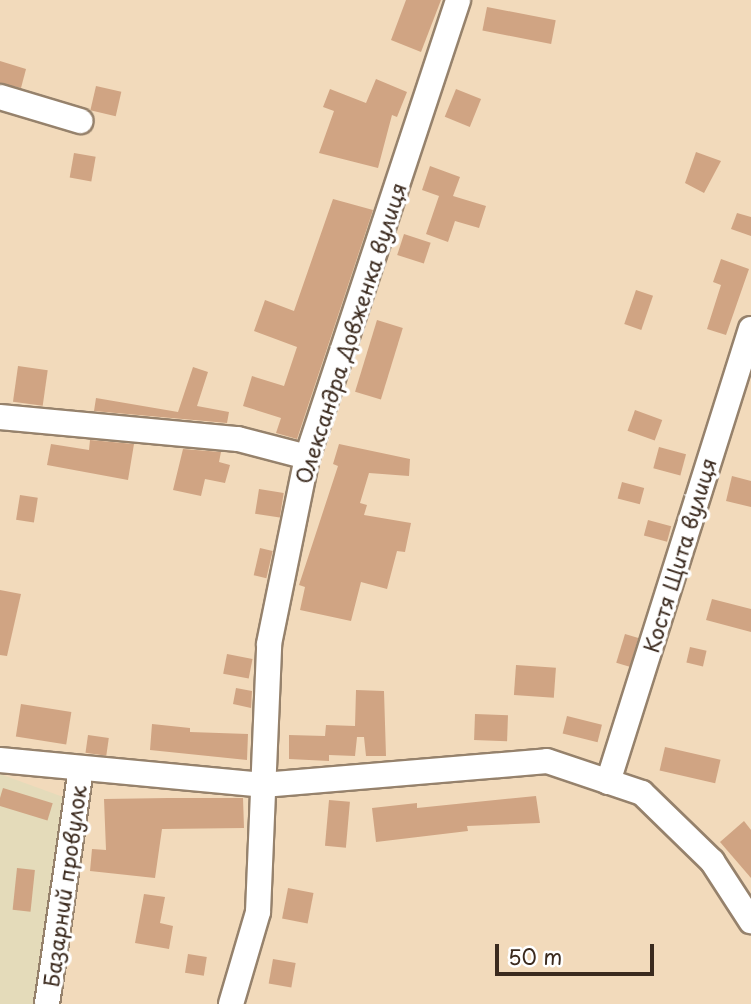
<!DOCTYPE html>
<meta charset="utf-8">
<style>
body{margin:0}
#map{position:relative;width:751px;height:1004px;overflow:hidden;background:#f2dabb;font-family:"Playpen Sans",sans-serif}
div>[style]{position:absolute}
[style*='--x']{left:calc(var(--x)*1px);top:calc(var(--y)*1px);width:calc(var(--w)*1px);rotate:calc(var(--a)*1deg)}
.built>*{inset:0;background:#e4dbba}
.building>*{inset:0;background:#d0a483;transform-origin:0 0}
.roads{filter:drop-shadow(2px 0 #96826c) drop-shadow(-2px 0 #96826c) drop-shadow(0 2px #96826c) drop-shadow(0 -2px #96826c)}
.street>*{height:24px;margin:-12px;padding:0 12px;transform-origin:12px;border-radius:12px;background:#fff}
span{translate:-50% -50%;white-space:nowrap;text-align:center;line-height:1.15;-webkit-text-stroke:7px #fff;paint-order:stroke}
.street-label{font-size:21px;color:#3b2a1e}
.scale{position:absolute;left:495px;top:944px;width:159px;height:32px;box-sizing:border-box;border:4px solid #3b2a1e;border-top:0;padding-left:9px;font-size:21px;line-height:24px;white-space:nowrap;color:#3b2a1e;-webkit-text-stroke:5px #fff;paint-order:stroke}
</style>
<div id="map">
<div class="built">
<div style="clip-path:polygon(0 774px,66px 798px,37px 1004px,0 1004px)"></div>
</div>
<div class="building">
<div style="clip-path:polygon(406px 0,441px 0,421px 52px,391px 40px)"></div>
<div style="left:487px;top:7px;width:70px;height:24px;rotate:11deg"></div>
<div style="clip-path:polygon(0 61px,26px 69px,21px 88px,0 83px)"></div>
<div style="clip-path:polygon(376px 79px,407px 92px,397px 117px,392px 115px,378px 168px,319px 153px,334px 111px,323px 107px,330px 89px,366px 103px)"></div>
<div style="left:96px;top:86px;width:26px;height:25px;rotate:13deg"></div>
<div style="left:456px;top:89px;width:27px;height:30px;rotate:22deg"></div>
<div style="clip-path:polygon(696px 152px,721px 161px,704px 193px,685px 183px)"></div>
<div style="left:74px;top:153px;width:22px;height:25px;rotate:10deg"></div>
<div style="clip-path:polygon(430px 166px,460px 177px,453px 196px,486px 206px,479px 228px,455px 221px,448px 242px,426px 234px,439px 196px,422px 190px)"></div>
<div style="clip-path:polygon(333px 199px,373px 210px,297px 439px,276px 433px,281px 418px,243px 406px,252px 376px,284px 386px,297px 347px,254px 331px,265px 300px,294px 311px)"></div>
<div style="clip-path:polygon(737px 213px,751px 217px,751px 236px,731px 229px)"></div>
<div style="left:404px;top:234px;width:28px;height:22px;rotate:18deg"></div>
<div style="clip-path:polygon(721px 259px,749px 269px,726px 335px,707px 329px,721px 285px,713px 282px)"></div>
<div style="left:636px;top:290px;width:18px;height:36px;rotate:19deg"></div>
<div style="left:377px;top:320px;width:27px;height:75px;rotate:17deg"></div>
<div style="left:18px;top:366px;width:30px;height:36px;rotate:8deg"></div>
<div style="clip-path:polygon(193px 367px,208px 372px,197px 406px,229px 412px,227px 423px,94px 411px,96px 398px,178px 412px)"></div>
<div style="left:635px;top:410px;width:29px;height:22px;rotate:20deg"></div>
<div style="clip-path:polygon(90px 440px,134px 444px,128px 480px,47px 465px,51px 444px,89px 450px)"></div>
<div style="clip-path:polygon(339px 444px,410px 459px,409px 476px,369px 473px,360px 503px,367px 505px,364px 515px,411px 523px,405px 552px,397px 551px,387px 589px,361px 582px,351px 621px,300px 610px,305px 587px,299px 585px,338px 466px,333px 464px)"></div>
<div style="left:659px;top:447px;width:28px;height:22px;rotate:15deg"></div>
<div style="clip-path:polygon(183px 449px,221px 452px,219px 462px,230px 465px,225px 483px,205px 479px,201px 496px,173px 490px)"></div>
<div style="clip-path:polygon(732px 476px,751px 481px,751px 507px,726px 501px)"></div>
<div style="left:622px;top:482px;width:23px;height:17px;rotate:15deg"></div>
<div style="left:259px;top:489px;width:25px;height:25px;rotate:9deg"></div>
<div style="left:20px;top:495px;width:18px;height:25px;rotate:9deg"></div>
<div style="left:648px;top:520px;width:24px;height:16px;rotate:15deg"></div>
<div style="left:260px;top:548px;width:13px;height:28px;rotate:13deg"></div>
<div style="clip-path:polygon(0 590px,21px 594px,7px 656px,0 655px)"></div>
<div style="clip-path:polygon(712px 599px,751px 609px,751px 632px,706px 620px)"></div>
<div style="left:625px;top:634px;width:14px;height:30px;rotate:17deg"></div>
<div style="left:690px;top:647px;width:17px;height:16px;rotate:13deg"></div>
<div style="left:227px;top:654px;width:26px;height:20px;rotate:11deg"></div>
<div style="left:516px;top:665px;width:40px;height:30px;rotate:4deg"></div>
<div style="clip-path:polygon(236px 688px,252px 691px,251px 708px,233px 704px)"></div>
<div style="clip-path:polygon(356px 690px,384px 691px,386px 756px,366px 756px,364px 737px,357px 737px,355px 756px,329px 755px,329px 761px,289px 759px,289px 735px,325px 736px,326px 725px,355px 726px)"></div>
<div style="left:21px;top:704px;width:51px;height:33px;rotate:9deg"></div>
<div style="left:475px;top:714px;width:33px;height:26px;rotate:2deg"></div>
<div style="left:567px;top:716px;width:36px;height:18px;rotate:14deg"></div>
<div style="clip-path:polygon(152px 724px,190px 728px,190px 732px,248px 734px,247px 760px,150px 750px)"></div>
<div style="left:88px;top:735px;width:21px;height:18px;rotate:8deg"></div>
<div style="left:665px;top:747px;width:57px;height:24px;rotate:13deg"></div>
<div style="left:3px;top:788px;width:52px;height:18px;rotate:17deg"></div>
<div style="clip-path:polygon(536px 796px,540px 823px,467px 826px,468px 831px,376px 842px,372px 808px,417px 803px,417px 808px)"></div>
<div style="clip-path:polygon(168px 798px,243px 798px,244px 828px,162px 829px,155px 878px,90px 871px,92px 849px,106px 850px,104px 799px)"></div>
<div style="left:329px;top:800px;width:21px;height:46px;rotate:5deg"></div>
<div style="clip-path:polygon(744px 821px,751px 830px,751px 878px,720px 842px)"></div>
<div style="left:17px;top:868px;width:18px;height:42px;rotate:6deg"></div>
<div style="left:288px;top:888px;width:26px;height:31px;rotate:11deg"></div>
<div style="clip-path:polygon(144px 894px,165px 897px,160px 923px,173px 926px,169px 949px,135px 943px)"></div>
<div style="left:188px;top:954px;width:19px;height:19px;rotate:9deg"></div>
<div style="left:273px;top:959px;width:23px;height:25px;rotate:10deg"></div>
</div>
<div class="roads">
<div class="street">
<div style="--x:0;--y:97;--w:84;--a:16.7"></div>
<div style="--x:0;--y:417;--w:239;--a:5.3"></div>
<div style="--x:238;--y:439;--w:71;--a:14.6"></div>
<div style="--x:0;--y:760;--w:264;--a:5.4"></div>
<div style="--x:263;--y:785;--w:285;--a:-4.8"></div>
<div style="--x:547;--y:761;--w:100;--a:18.6"></div>
<div style="--x:642;--y:793;--w:98;--a:44.2"></div>
<div style="--x:712;--y:861;--w:72;--a:57"></div>
<div style="--x:608;--y:782;--w:475;--a:-72.5"></div>
<div style="--x:47;--y:1004;--w:238;--a:-81.8"></div>
<div style="--x:231;--y:1004;--w:96;--a:-73.6"></div>
<div style="--x:258;--y:912;--w:268;--a:-87.6"></div>
<div style="--x:269;--y:644;--w:191;--a:-78.5"></div>
<div style="--x:307;--y:457;--w:481;--a:-71.7"></div>
</div>
</div>
<div class="street-label">
<span style="left:350px;top:333px;rotate:-72deg">Олександра Довженка вулиця</span>
<span style="left:679px;top:555px;rotate:-73deg">Костя Щита вулиця</span>
<span style="left:64px;top:886px;rotate:-82deg">Базарний провулок</span>
</div>
<div class="scale">50 m</div>
</div>
